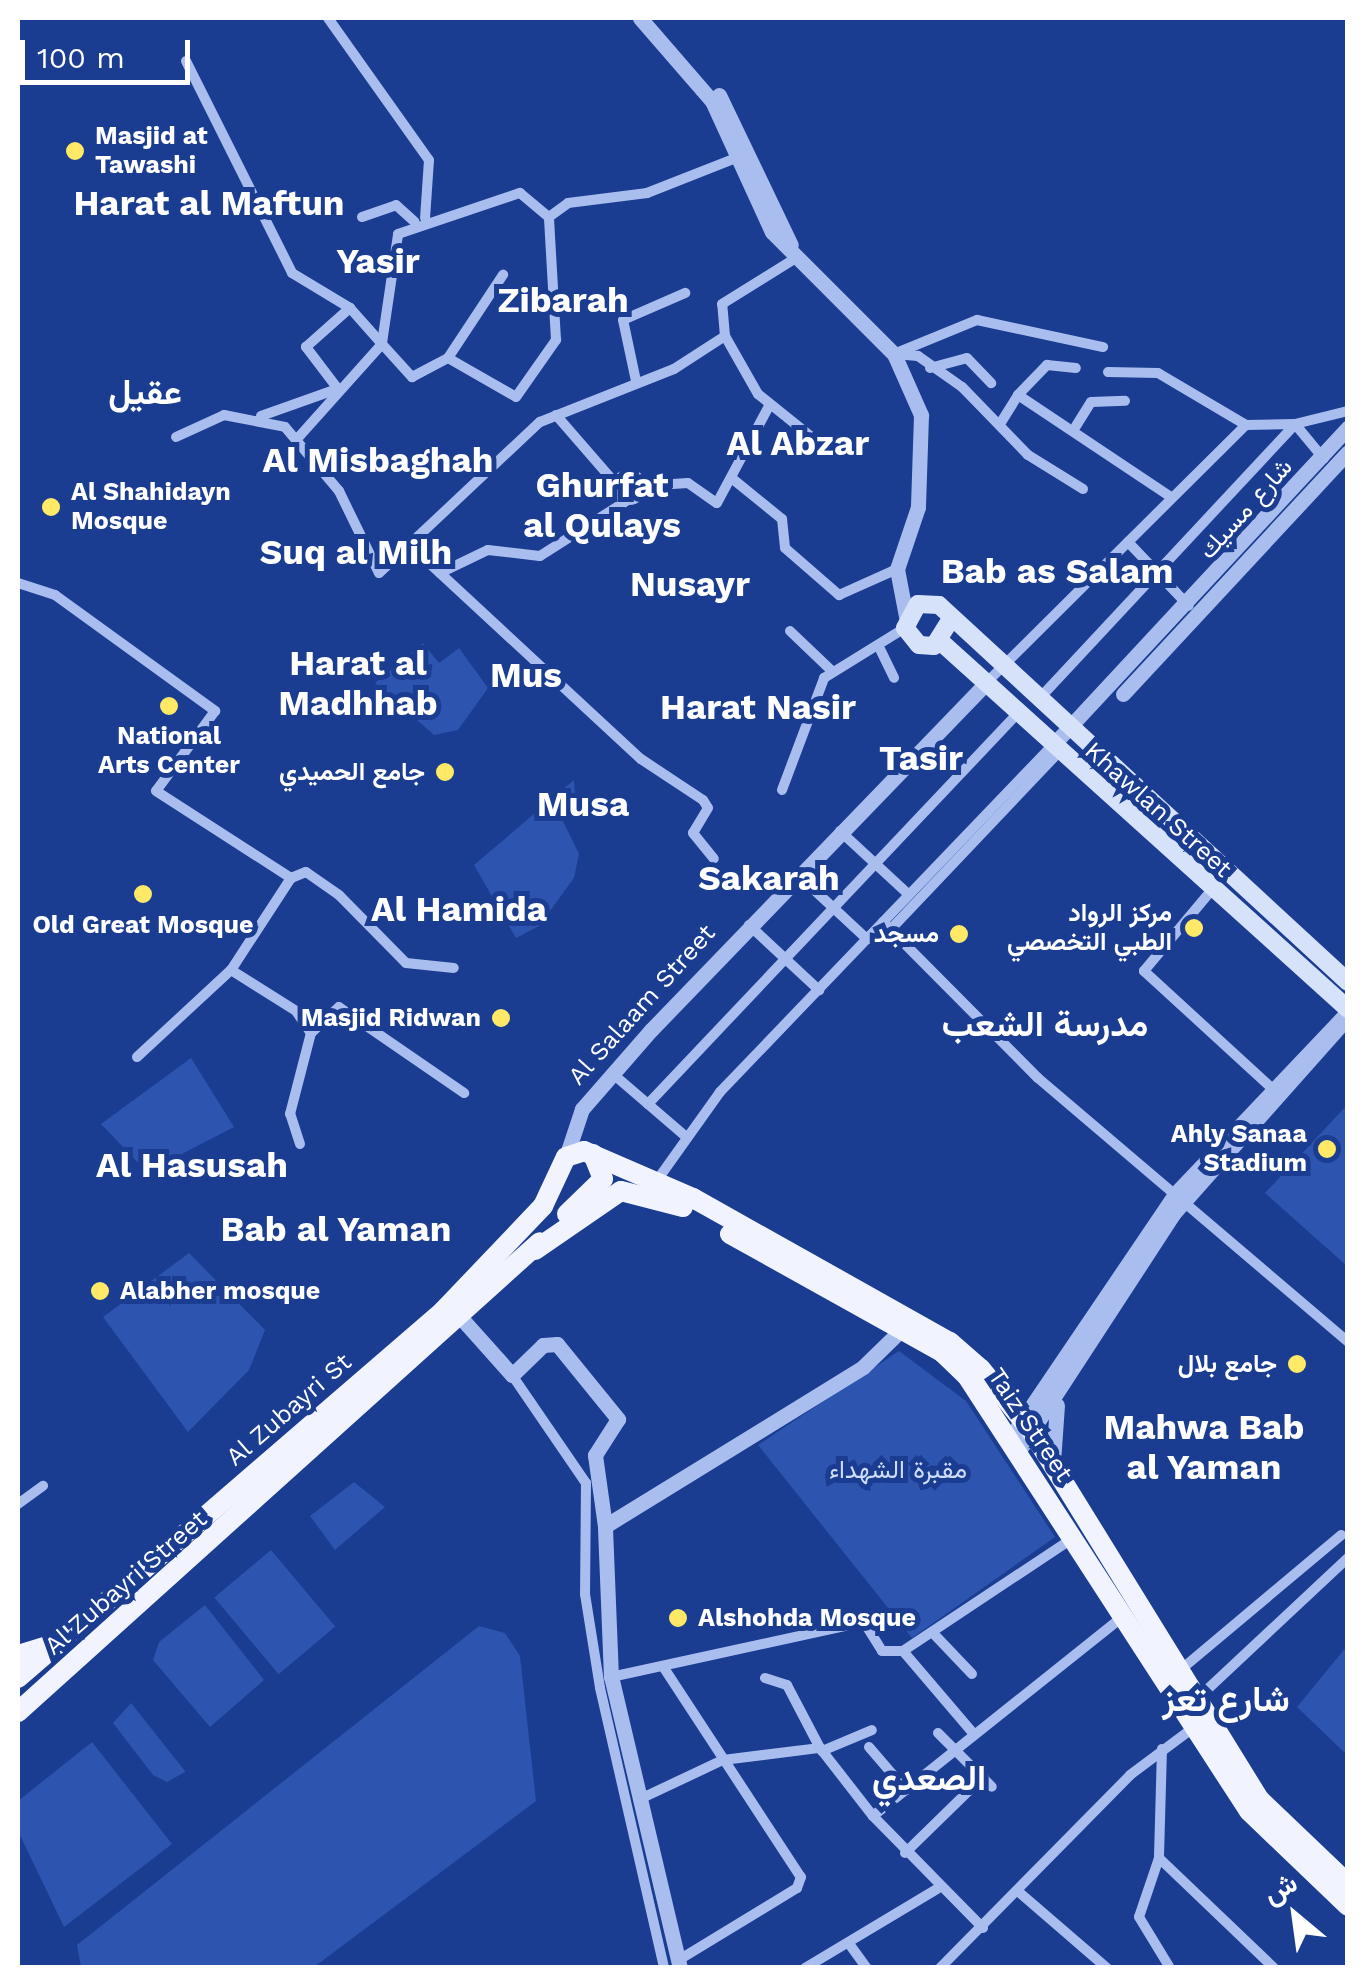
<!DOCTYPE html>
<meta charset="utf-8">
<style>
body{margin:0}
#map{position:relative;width:1365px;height:1985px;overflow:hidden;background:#1a3c91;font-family:"Work Sans",Vazirmatn,sans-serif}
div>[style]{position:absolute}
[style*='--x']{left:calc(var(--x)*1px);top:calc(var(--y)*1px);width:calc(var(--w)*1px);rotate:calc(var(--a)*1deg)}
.green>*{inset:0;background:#2d55af;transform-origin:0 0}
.minor>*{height:10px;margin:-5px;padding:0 5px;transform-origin:5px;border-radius:5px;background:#a9beef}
.minor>.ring{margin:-5px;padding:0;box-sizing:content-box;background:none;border:10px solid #a9beef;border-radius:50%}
.tertiary>*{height:15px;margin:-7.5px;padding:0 7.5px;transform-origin:7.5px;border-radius:7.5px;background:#a9beef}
.secondary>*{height:18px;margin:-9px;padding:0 9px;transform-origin:9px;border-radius:9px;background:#d6e1fa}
.primary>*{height:20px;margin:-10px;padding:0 10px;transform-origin:10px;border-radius:10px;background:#f1f4ff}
.dots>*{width:28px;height:28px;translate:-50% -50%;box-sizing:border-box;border:5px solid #1a3c91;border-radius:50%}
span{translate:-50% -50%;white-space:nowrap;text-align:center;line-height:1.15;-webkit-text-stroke:10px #1a3c91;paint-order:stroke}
.poi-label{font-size:25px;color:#fff;font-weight:700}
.left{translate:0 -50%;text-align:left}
.right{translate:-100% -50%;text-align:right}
.street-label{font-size:25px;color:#fff}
.park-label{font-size:25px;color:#cfdcfa}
.district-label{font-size:35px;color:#fff;font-weight:700}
.frame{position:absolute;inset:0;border:20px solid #fff;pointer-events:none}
.north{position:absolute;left:1245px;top:1865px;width:100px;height:100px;-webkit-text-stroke:8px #1a3c91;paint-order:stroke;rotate:331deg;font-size:28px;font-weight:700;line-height:40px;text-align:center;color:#fff}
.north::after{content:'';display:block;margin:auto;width:35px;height:45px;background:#fff;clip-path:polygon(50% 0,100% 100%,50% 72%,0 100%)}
.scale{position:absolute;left:20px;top:40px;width:170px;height:45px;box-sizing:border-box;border:5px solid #fff;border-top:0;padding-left:12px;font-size:30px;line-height:35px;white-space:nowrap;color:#fff;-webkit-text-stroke:8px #1a3c91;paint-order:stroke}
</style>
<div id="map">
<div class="green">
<div style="clip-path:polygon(423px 643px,439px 663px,459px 648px,488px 688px,458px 730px,434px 735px,375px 683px)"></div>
<div style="clip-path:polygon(574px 780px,576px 807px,563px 821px,579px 854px,574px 878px,539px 926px,516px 938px,474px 865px)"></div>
<div style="clip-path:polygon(191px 1058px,234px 1127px,147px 1172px,101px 1124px)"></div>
<div style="clip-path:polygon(1347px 1105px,1347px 1266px,1265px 1193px)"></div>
<div style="clip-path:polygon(189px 1253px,265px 1330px,249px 1370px,188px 1432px,103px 1317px)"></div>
<div style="clip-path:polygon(899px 1351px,966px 1401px,1055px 1537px,912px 1638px,758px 1445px)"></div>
<div style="clip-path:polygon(354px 1482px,385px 1507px,335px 1550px,310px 1516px)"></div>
<div style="left:271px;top:1550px;width:100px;height:74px;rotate:50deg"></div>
<div style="clip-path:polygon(205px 1605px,264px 1680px,210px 1727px,153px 1660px,159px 1642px)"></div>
<div style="clip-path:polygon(479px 1626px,505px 1633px,520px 1656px,536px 1801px,314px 1967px,81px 1967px,77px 1945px)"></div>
<div style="clip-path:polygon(1347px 1646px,1347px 1755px,1297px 1707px)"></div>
<div style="clip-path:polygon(131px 1703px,185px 1771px,185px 1772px,167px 1782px,153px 1775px,113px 1723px)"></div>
<div style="clip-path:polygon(92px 1742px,172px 1844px,64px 1927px,18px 1831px,18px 1801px)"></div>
</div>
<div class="minor">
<div style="--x:328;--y:18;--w:174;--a:54.6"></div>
<div style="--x:429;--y:160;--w:58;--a:93.9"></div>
<div style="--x:186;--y:61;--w:237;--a:63.4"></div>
<div style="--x:292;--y:273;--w:68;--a:31.1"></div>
<div style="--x:350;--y:308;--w:48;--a:48.4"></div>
<div style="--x:362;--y:217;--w:36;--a:-19"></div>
<div style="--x:396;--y:205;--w:25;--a:42"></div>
<div style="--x:725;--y:336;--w:67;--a:60.4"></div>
<div style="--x:758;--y:394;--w:91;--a:38.8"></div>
<div style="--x:382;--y:343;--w:110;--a:-81.6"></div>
<div style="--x:398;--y:234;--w:129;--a:-18.6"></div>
<div style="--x:520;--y:193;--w:38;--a:40"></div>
<div style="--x:448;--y:358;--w:78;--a:29.8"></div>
<div style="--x:516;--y:397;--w:70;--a:-54.9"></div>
<div style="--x:556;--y:340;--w:123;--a:-93.3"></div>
<div style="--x:549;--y:217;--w:24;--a:-36"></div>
<div style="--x:568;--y:203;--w:80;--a:-7.2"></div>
<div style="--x:647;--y:193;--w:96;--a:-21.5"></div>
<div style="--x:930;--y:368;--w:38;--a:-15"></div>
<div style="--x:967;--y:358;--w:35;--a:46"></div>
<div style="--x:1108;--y:372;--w:50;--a:1.1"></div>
<div style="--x:1158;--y:373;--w:102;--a:30.6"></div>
<div style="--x:636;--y:381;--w:62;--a:-102"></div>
<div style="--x:623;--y:320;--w:68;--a:-23.5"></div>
<div style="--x:338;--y:389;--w:53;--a:-127.3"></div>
<div style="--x:306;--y:347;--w:59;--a:-41.6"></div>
<div style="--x:1018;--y:395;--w:42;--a:-46"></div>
<div style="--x:1047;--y:365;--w:29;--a:6"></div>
<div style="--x:556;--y:415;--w:91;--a:49"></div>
<div style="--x:261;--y:416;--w:77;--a:-19.6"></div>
<div style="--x:1000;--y:424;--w:34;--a:-58"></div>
<div style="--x:1018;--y:395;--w:184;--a:33.7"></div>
<div style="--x:1295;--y:424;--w:45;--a:50.4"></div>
<div style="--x:1076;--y:426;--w:28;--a:-58"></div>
<div style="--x:1091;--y:402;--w:34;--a:-2"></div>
<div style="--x:176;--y:437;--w:53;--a:-24.6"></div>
<div style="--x:224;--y:415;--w:62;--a:11.1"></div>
<div style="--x:285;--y:427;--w:84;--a:49.8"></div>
<div style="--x:339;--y:491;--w:91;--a:64"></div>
<div style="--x:379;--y:573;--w:221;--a:-43.2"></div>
<div style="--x:540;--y:422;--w:144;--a:-21.6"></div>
<div style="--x:674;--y:369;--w:61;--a:-32.9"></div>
<div style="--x:725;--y:336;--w:32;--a:-95"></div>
<div style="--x:722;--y:304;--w:87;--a:-31.9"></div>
<div style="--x:297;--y:439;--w:127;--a:-48.2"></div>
<div style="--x:382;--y:344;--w:45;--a:47.7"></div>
<div style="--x:412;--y:377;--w:41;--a:-27.8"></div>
<div style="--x:448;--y:358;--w:100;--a:-56.5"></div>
<div class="ring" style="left:616px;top:474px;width:16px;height:16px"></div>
<div style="--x:734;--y:480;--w:62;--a:39.1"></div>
<div style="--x:782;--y:519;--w:29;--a:84"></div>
<div style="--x:785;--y:548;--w:72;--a:41"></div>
<div style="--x:839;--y:595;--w:64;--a:-24.1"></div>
<div style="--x:642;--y:486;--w:46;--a:-3.7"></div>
<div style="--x:688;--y:483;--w:35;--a:35"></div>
<div style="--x:717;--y:503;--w:110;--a:-61.8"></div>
<div style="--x:1083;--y:489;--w:65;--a:-148.3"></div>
<div style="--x:1028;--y:455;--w:95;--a:-134.1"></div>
<div style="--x:962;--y:387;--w:54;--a:-144.8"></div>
<div style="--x:918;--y:356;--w:24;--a:-175"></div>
<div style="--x:894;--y:354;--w:90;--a:-22.3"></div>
<div style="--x:977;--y:320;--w:129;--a:12.1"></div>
<div style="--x:1128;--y:542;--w:88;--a:46.4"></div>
<div style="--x:413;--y:548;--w:311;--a:42.8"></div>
<div style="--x:641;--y:759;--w:74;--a:33.5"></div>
<div style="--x:703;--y:800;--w:9;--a:58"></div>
<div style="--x:708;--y:808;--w:29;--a:121"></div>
<div style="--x:693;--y:833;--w:33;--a:51"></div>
<div style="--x:440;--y:573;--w:53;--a:-25.6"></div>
<div style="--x:488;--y:550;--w:52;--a:6.6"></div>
<div style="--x:540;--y:556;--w:104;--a:-32.5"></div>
<div style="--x:18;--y:583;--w:39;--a:18"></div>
<div style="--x:55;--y:595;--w:198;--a:35.9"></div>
<div style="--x:215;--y:711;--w:99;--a:126.4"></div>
<div style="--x:156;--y:791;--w:161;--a:32.8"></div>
<div style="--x:291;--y:878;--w:110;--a:123.1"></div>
<div style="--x:231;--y:970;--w:77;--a:32.2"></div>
<div style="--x:296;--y:1011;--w:27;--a:56"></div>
<div style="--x:311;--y:1033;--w:38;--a:-43"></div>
<div style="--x:339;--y:1007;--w:152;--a:34.5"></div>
<div style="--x:790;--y:631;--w:57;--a:43.6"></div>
<div style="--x:880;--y:649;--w:32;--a:64"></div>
<div style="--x:985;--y:684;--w:368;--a:-44.8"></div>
<div style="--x:1246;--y:425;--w:49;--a:-1.2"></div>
<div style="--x:1038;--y:700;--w:377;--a:-47"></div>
<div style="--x:1295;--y:424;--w:55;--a:-13.8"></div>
<div style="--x:782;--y:790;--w:120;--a:-69.4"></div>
<div style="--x:824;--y:678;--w:95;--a:-31.7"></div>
<div style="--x:840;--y:831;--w:93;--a:42.8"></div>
<div style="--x:797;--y:874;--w:96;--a:42.9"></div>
<div style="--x:291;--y:878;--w:16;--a:-22"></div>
<div style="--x:306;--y:872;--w:40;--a:34.9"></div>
<div style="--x:339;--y:895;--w:95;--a:45.4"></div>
<div style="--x:406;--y:963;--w:48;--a:5.9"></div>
<div style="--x:1210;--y:892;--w:103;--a:129.9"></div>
<div style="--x:1144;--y:971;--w:175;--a:42.5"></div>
<div style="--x:883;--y:922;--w:220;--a:45.2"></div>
<div style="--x:1038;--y:1078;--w:407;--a:40.4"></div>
<div style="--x:749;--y:925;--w:96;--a:42.9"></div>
<div style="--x:891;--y:929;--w:243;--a:-46.5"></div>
<div style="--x:137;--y:1057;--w:128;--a:-42.8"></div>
<div style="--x:613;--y:1074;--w:94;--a:40.7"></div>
<div style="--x:648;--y:1104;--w:537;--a:-46.58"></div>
<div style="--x:300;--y:1144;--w:32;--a:-108"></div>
<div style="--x:290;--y:1114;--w:84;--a:-75.5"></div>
<div style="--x:658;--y:1179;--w:107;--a:-54.5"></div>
<div style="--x:720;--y:1092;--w:478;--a:-46.2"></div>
<div style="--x:512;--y:1375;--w:131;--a:55.6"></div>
<div style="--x:586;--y:1483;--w:111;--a:90.5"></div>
<div style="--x:585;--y:1594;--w:95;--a:80.9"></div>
<div style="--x:600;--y:1688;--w:287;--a:77.1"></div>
<div style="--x:18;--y:1504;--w:31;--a:-36"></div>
<div style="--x:932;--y:1632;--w:58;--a:46.4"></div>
<div style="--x:903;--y:1651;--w:109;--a:49.5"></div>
<div style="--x:664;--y:1668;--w:250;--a:56.8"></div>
<div style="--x:801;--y:1877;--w:12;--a:110"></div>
<div style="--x:797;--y:1888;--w:137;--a:148.7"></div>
<div style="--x:1178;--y:1672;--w:213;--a:-40"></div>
<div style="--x:611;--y:1677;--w:259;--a:-12.3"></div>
<div style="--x:864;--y:1622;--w:34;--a:58"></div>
<div style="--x:882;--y:1651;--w:21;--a:0"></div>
<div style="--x:903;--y:1651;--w:204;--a:-33.6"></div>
<div style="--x:765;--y:1678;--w:23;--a:18"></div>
<div style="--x:787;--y:1685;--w:71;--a:62.4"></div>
<div style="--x:820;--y:1748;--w:86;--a:52.1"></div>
<div style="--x:873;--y:1816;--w:157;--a:45.5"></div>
<div style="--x:1196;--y:1700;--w:208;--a:-43.1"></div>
<div style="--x:938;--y:1733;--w:76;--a:45"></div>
<div style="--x:869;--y:1747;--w:57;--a:49.3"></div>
<div style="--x:1162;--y:1749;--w:109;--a:91.6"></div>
<div style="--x:1159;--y:1858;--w:62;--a:108.7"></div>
<div style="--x:1139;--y:1917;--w:60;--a:58.7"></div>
<div style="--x:822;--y:1751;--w:54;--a:-22.8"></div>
<div style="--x:640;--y:1799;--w:92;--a:-25.2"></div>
<div style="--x:723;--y:1760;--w:98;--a:-7.1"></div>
<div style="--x:873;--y:1816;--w:319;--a:-38.6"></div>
<div style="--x:905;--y:1853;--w:110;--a:-44.3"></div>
<div style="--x:1159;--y:1858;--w:159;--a:43.7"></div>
<div style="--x:1020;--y:1893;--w:115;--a:40.8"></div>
<div style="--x:850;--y:1945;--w:29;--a:54"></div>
<div style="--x:805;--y:1968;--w:154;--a:-30.9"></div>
<div style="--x:940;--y:1968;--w:271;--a:-45.4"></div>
<div style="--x:1130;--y:1775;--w:79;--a:-36.7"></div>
</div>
<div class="tertiary">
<div style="--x:640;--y:18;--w:110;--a:49.1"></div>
<div style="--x:712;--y:101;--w:144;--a:65.4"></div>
<div style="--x:772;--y:232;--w:173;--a:45"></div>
<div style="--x:894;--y:354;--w:67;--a:66.1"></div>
<div style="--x:921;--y:415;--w:92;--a:91.9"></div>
<div style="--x:918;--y:507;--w:65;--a:108.7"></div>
<div style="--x:897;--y:569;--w:48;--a:79.2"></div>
<div style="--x:719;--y:95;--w:166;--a:64.4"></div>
<div style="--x:1123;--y:694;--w:330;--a:-47.1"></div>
<div style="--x:1051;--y:747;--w:437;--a:-47.1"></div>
<div style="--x:566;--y:1157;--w:51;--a:-71.6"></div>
<div style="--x:582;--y:1109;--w:105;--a:-48.9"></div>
<div style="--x:651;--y:1030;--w:481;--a:-46"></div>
<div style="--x:462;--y:1319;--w:75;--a:48.2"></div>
<div style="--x:512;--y:1375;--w:43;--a:-44.1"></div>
<div style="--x:543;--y:1345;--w:14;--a:-4"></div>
<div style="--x:557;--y:1344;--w:97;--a:50.9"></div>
<div style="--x:618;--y:1419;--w:43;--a:122.6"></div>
<div style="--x:595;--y:1455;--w:72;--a:82"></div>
<div style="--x:1012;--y:1435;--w:291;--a:-55.9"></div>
<div style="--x:1175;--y:1194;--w:245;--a:-46.5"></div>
<div style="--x:1020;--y:1449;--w:280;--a:-56.9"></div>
<div style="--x:1173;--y:1214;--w:264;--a:-48.4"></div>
<div style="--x:1053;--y:1462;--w:57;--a:-86"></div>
<div style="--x:680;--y:1968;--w:299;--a:-103.3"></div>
<div style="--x:611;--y:1677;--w:151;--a:-92.3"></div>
<div style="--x:605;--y:1526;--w:303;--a:-31.6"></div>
<div style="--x:863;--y:1367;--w:52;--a:-44.2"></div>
</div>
<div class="secondary">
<div style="--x:949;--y:622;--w:28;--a:122"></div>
<div style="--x:934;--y:646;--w:15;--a:-176"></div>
<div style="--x:919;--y:645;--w:22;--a:-129"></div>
<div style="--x:905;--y:628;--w:27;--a:-62"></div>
<div style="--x:918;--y:604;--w:21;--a:3"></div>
<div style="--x:939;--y:605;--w:556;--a:42.67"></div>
<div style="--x:941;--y:642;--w:548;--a:42.04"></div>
</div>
<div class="primary">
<div style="--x:567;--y:1214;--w:50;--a:-44.2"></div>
<div style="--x:603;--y:1179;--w:27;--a:-112"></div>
<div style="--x:730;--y:1234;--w:243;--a:29.1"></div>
<div style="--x:942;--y:1352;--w:35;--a:44"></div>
<div style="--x:967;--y:1376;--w:518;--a:57.05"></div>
<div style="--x:1249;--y:1811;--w:137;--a:43.8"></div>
<div style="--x:535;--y:1250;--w:104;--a:-34.5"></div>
<div style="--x:621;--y:1191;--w:64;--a:14.5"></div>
<div style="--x:18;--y:1655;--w:34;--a:-17"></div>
<div style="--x:18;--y:1678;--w:562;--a:-40.81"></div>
<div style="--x:443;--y:1311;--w:145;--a:-46.4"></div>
<div style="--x:543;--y:1206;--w:54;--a:-64.9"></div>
<div style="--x:566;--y:1157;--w:19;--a:-18"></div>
<div style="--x:584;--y:1151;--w:119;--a:23.3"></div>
<div style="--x:693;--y:1198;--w:295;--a:29.3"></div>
<div style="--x:950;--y:1342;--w:41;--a:41.1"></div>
<div style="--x:981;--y:1369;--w:82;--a:50.9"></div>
<div style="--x:1033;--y:1433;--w:432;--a:58.3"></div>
<div style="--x:1260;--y:1800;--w:122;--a:43.7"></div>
<div style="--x:18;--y:1712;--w:702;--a:-42"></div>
</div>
<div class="dots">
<div style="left:75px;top:151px;background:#ffe967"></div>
<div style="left:51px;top:507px;background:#ffe967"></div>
<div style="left:169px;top:706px;background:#ffe967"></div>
<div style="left:445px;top:772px;background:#ffe967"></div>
<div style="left:143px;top:894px;background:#ffe967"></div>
<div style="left:1194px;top:928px;background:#ffe967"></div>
<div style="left:959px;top:934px;background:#ffe967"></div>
<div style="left:501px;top:1018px;background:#ffe967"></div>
<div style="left:1327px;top:1149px;background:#ffe967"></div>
<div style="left:100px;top:1291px;background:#ffe967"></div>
<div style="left:1297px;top:1364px;background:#ffe967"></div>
<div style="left:678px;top:1618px;background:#ffe967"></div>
</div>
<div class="poi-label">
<span class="left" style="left:95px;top:151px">Masjid at<br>Tawashi</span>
<span class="left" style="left:71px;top:507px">Al Shahidayn<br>Mosque</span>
<span style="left:169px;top:751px">National<br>Arts Center</span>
<span class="right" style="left:425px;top:772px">جامع الحميدي</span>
<span class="right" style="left:1172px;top:928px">مركز الرواد<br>الطبي التخصصي</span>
<span style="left:143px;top:925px">Old Great Mosque</span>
<span class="right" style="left:939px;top:934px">مسجد</span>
<span class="right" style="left:481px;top:1018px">Masjid Ridwan</span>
<span class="right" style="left:1307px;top:1149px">Ahly Sanaa<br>Stadium</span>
<span class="left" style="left:120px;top:1291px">Alabher mosque</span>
<span class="right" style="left:1277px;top:1364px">جامع بلال</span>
<span class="left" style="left:698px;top:1618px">Alshohda Mosque</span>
</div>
<div class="street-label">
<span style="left:1246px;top:509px;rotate:-48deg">شارع مسيك</span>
<span style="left:1158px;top:810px;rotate:42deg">Khawlan Street</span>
<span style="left:642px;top:1005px;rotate:-48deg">Al Salaam Street</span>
<span style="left:289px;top:1410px;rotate:-41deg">Al Zubayri St</span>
<span style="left:1030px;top:1425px;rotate:56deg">Taiz Street</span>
<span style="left:126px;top:1583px;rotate:-41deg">Al Zubayri Street</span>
</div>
<div class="park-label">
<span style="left:898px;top:1470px">مقبرة الشهداء</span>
</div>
<div class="district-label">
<span style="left:209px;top:203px">Harat al Maftun</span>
<span style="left:378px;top:261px">Yasir</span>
<span style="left:563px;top:300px">Zibarah</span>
<span style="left:145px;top:392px">عقيل</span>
<span style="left:798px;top:443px">Al Abzar</span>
<span style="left:378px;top:460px">Al Misbaghah</span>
<span style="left:602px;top:505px">Ghurfat<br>al Qulays</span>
<span style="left:356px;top:552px">Suq al Milh</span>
<span style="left:1057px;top:571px">Bab as Salam</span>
<span style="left:690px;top:584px">Nusayr</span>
<span style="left:358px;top:683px">Harat al<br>Madhhab</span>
<span style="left:526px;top:675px">Mus</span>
<span style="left:758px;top:707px">Harat Nasir</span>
<span style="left:921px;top:758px">Tasir</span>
<span style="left:583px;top:804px">Musa</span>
<span style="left:769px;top:878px">Sakarah</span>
<span style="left:459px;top:909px">Al Hamida</span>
<span style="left:1045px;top:1024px">مدرسة الشعب</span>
<span style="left:192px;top:1165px">Al Hasusah</span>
<span style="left:336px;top:1229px">Bab al Yaman</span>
<span style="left:1204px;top:1447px">Mahwa Bab<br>al Yaman</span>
<span style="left:1226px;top:1699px">شارع تعز</span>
<span style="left:929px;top:1778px">الصعدي</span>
</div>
<div class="frame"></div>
<div class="north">ش</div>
<div class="scale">100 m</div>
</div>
